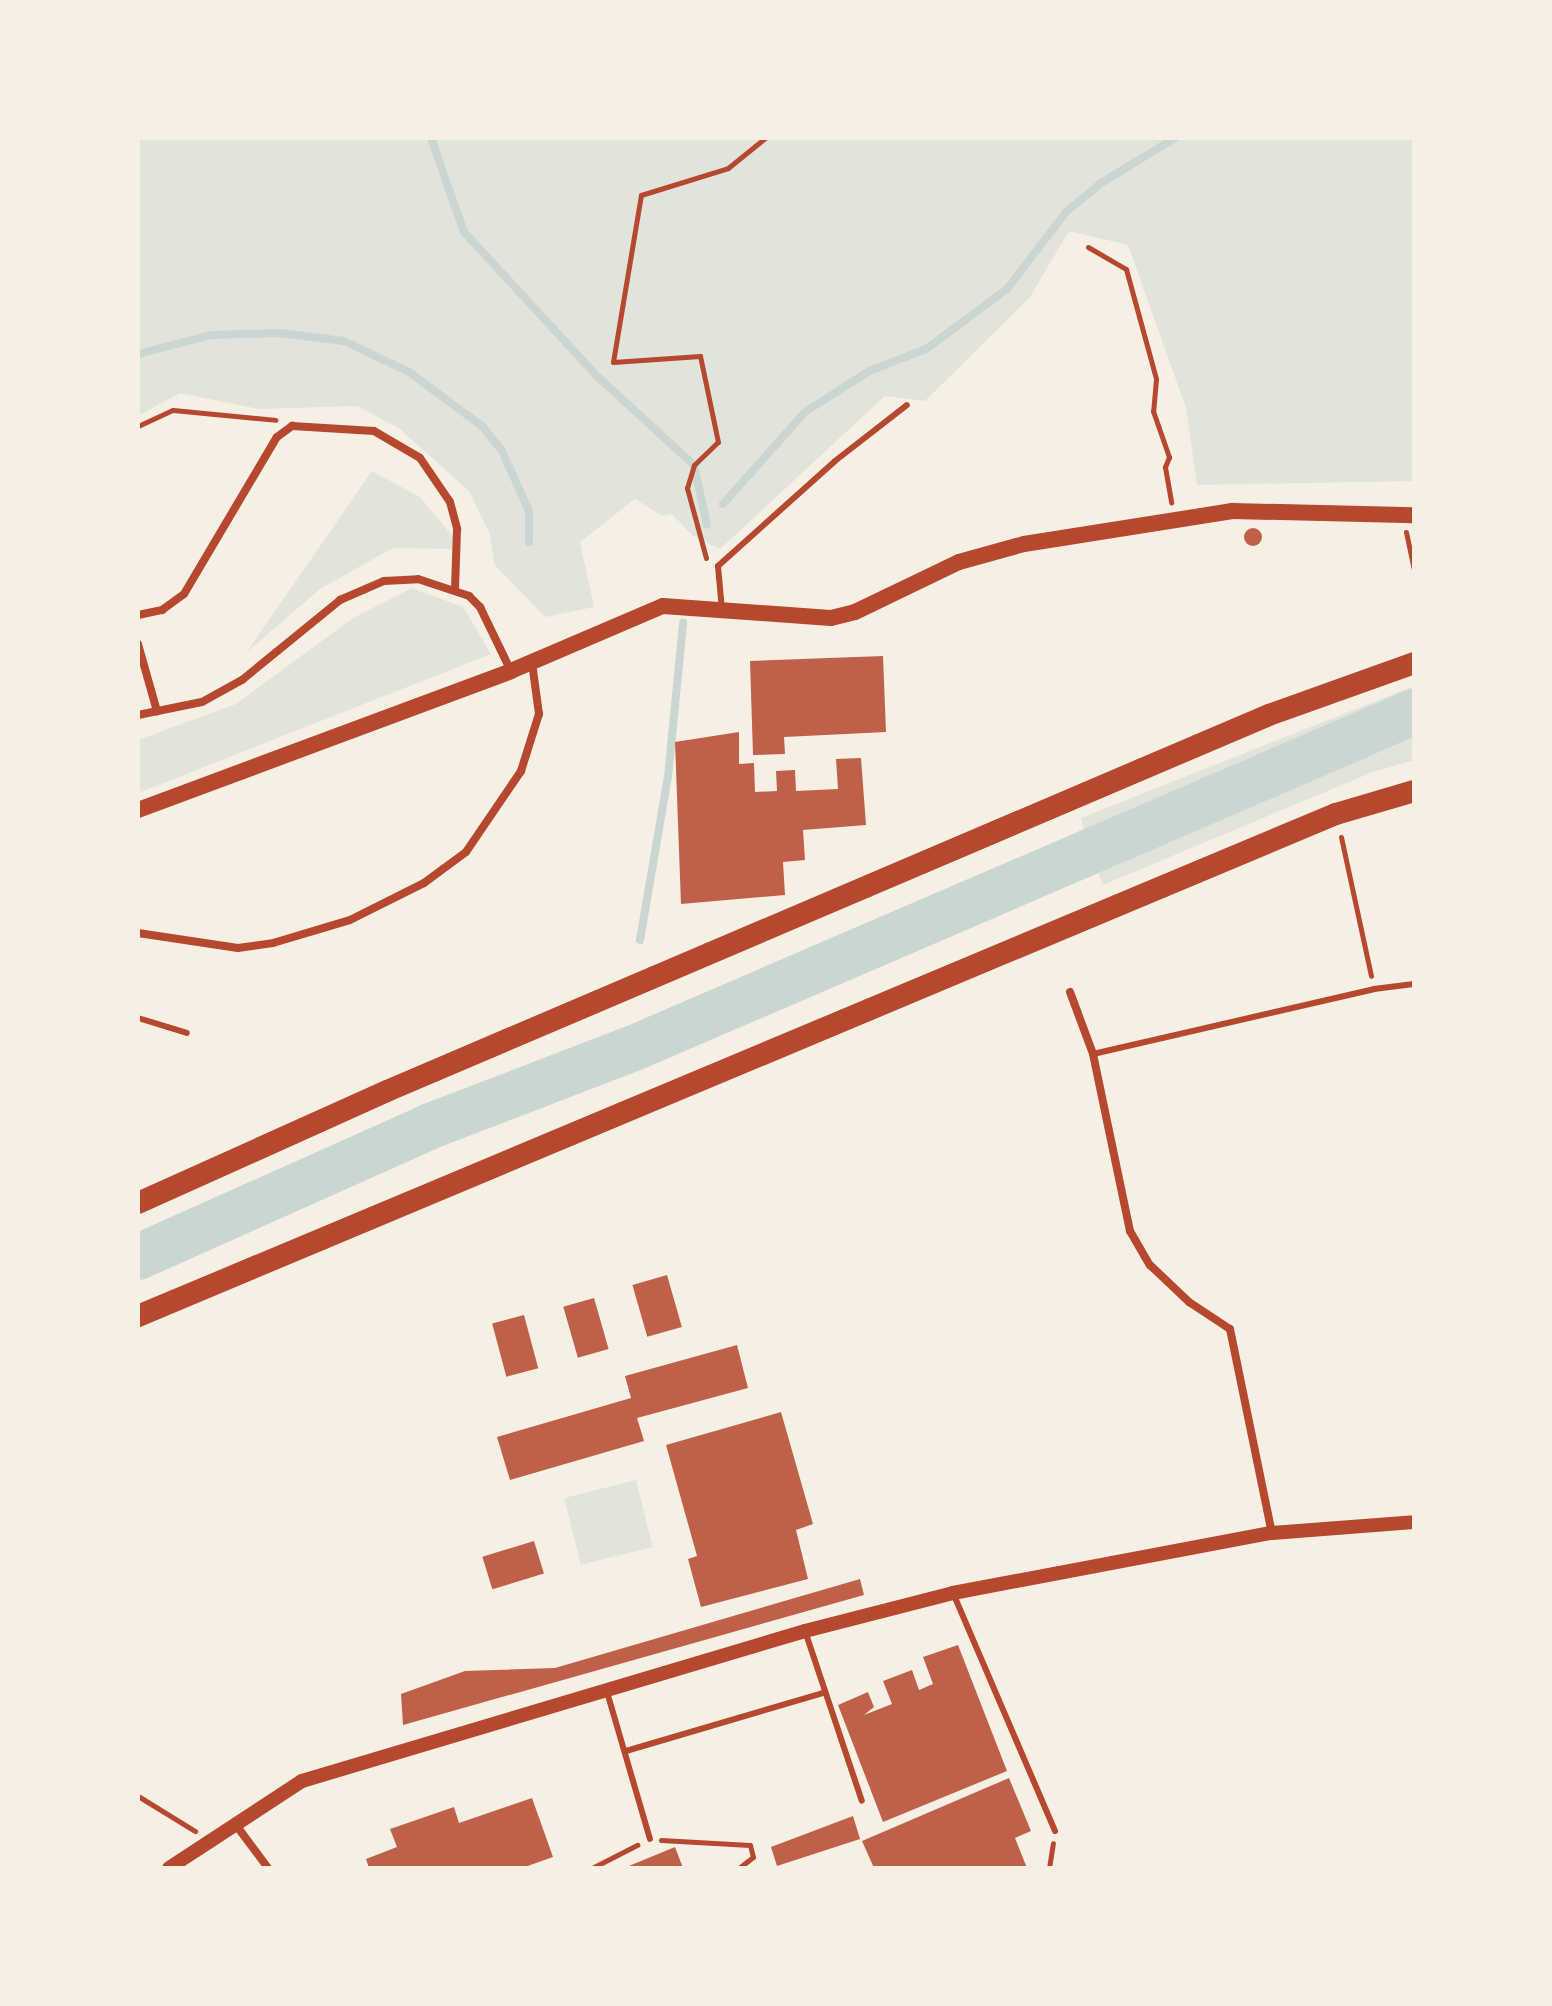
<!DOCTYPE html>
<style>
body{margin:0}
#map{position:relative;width:1552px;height:2006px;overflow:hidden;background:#f6efe4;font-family:"Titillium Web",sans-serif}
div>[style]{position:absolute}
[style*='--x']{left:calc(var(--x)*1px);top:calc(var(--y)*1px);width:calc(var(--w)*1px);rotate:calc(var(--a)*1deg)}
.green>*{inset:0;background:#e2e4dc;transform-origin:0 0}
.stream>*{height:8px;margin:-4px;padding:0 4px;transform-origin:4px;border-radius:4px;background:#c9d6d2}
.river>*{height:46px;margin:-23px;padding:0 23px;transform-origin:23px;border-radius:23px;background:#c9d6d2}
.building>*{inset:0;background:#bf614a;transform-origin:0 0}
.round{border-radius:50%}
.path>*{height:5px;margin:-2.5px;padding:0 2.5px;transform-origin:2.5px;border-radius:2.5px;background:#b5482f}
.service>*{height:6px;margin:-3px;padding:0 3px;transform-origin:3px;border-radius:3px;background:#b5482f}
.minor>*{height:8px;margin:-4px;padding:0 4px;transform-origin:4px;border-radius:4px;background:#b5482f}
.tertiary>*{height:14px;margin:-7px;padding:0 7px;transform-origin:7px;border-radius:7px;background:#b5482f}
.secondary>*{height:16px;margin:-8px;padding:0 8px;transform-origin:8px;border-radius:8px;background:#b5482f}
.motorway>*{height:22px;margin:-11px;padding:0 11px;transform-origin:11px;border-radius:11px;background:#b5482f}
span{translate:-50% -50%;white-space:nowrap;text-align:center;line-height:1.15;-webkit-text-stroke:6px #f6efe4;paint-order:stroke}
.frame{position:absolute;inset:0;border:140px solid #f6efe4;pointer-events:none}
</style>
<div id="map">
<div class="green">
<div style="clip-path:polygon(138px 138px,1414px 138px,1414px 481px,1197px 485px,1186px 408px,1128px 245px,1069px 231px,1030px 297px,925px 401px,885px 396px,720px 549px,692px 535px,672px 514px,662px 516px,635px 499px,580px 542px,594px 607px,545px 617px,494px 564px,490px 534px,469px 491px,400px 429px,357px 406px,259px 409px,180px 393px,138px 416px)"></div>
<div style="clip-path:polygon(372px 471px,420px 497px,455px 539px,455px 549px,393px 548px,320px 589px,246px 653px)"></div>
<div style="clip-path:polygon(412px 588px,463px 607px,491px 654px,138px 793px,138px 740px,236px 704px,353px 618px)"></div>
<div style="clip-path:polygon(1414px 686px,1414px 703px,1088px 845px,1081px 818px)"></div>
<div style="clip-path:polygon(1414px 738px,1414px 760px,1373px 772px,1103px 885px,1096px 867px)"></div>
<div style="left:636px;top:1480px;width:69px;height:74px;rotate:76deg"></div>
</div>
<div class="stream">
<div style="--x:431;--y:138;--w:100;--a:70.7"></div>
<div style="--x:464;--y:232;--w:197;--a:47.3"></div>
<div style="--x:598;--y:377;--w:130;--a:42.5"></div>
<div style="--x:694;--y:465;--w:61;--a:77.8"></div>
<div style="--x:138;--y:354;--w:75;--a:-14.6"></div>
<div style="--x:211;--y:335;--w:69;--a:-1.7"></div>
<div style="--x:280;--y:333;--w:64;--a:7.1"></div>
<div style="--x:344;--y:341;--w:72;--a:25.5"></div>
<div style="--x:409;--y:372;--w:91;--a:36.5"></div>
<div style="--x:482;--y:426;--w:32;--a:51"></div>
<div style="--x:502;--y:451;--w:66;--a:65.8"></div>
<div style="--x:529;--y:511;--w:31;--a:90"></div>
<div style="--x:723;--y:504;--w:123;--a:-48.3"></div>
<div style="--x:805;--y:412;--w:76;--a:-32.6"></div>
<div style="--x:869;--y:371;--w:61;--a:-21.1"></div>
<div style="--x:926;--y:349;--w:102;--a:-36.6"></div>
<div style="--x:1008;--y:288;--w:96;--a:-52.7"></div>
<div style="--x:1066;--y:212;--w:45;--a:-39.6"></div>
<div style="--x:1101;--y:183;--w:87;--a:-31.3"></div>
<div style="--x:640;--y:940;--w:165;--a:-80.3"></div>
<div style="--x:668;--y:777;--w:155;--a:-84.4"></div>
</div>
<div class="river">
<div style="--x:138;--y:1257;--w:318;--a:-24.1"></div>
<div style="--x:428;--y:1127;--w:221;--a:-21"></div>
<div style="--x:634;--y:1048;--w:849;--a:-23.3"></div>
</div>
<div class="building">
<div class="round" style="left:1244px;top:528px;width:18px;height:18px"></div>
<div style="clip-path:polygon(883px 656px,886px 732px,784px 737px,785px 754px,753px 755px,750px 661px)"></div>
<div style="clip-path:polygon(739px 732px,739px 764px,754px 763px,755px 792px,777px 791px,776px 771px,795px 770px,796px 791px,838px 789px,836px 759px,861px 758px,866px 825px,803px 830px,805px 860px,783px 862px,785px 895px,681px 904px,675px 742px)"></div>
<div style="left:667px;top:1275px;width:54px;height:36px;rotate:74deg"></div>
<div style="left:594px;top:1298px;width:53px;height:32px;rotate:74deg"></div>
<div style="left:524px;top:1315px;width:55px;height:33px;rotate:75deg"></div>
<div style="clip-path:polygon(737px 1345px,748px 1388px,637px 1418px,644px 1441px,510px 1480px,497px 1437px,631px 1398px,625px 1376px)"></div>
<div style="clip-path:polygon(781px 1412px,813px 1524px,796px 1530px,808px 1579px,701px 1607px,688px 1559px,697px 1556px,666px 1445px)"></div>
<div style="left:534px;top:1541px;width:34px;height:54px;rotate:73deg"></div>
<div style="clip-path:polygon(860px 1579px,864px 1595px,403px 1725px,401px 1694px,465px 1671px,555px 1668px)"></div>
<div style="clip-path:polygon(958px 1645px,1007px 1771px,883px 1822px,838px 1705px,868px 1692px,874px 1707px,864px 1715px,892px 1704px,883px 1681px,912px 1670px,919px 1690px,933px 1684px,923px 1657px)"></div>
<div style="clip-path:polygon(1009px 1778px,1031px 1831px,1015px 1838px,1027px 1868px,874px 1868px,862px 1841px)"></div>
<div style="clip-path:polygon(532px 1798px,553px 1857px,522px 1868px,369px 1868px,366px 1859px,397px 1847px,390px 1829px,454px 1807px,459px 1823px)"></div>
<div style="clip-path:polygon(853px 1816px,860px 1839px,777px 1866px,771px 1847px)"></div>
<div style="clip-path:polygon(675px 1847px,683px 1868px,624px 1868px)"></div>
</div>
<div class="path">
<div style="--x:1088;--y:247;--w:44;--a:30.1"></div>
<div style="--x:1126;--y:269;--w:114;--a:74.7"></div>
<div style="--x:1156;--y:379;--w:32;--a:95"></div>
<div style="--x:1153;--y:411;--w:49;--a:70.8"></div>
<div style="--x:1169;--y:457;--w:11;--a:112"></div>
<div style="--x:1165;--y:467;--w:36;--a:80"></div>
<div style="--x:138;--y:426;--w:38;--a:-25"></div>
<div style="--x:173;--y:410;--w:103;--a:5.5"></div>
<div style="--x:1406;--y:532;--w:39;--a:78"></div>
<div style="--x:706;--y:558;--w:73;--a:-105.2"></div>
<div style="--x:687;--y:488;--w:24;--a:-73"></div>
<div style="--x:694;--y:465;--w:33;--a:-44"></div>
<div style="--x:718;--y:442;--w:88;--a:-101.8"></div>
<div style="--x:700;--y:356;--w:87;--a:176.1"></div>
<div style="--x:613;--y:362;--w:169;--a:-80.5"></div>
<div style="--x:641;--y:195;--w:91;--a:-17.2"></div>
<div style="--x:728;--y:168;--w:48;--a:-39"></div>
<div style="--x:1341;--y:837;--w:142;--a:77.8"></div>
<div style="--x:138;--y:1796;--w:67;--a:31.6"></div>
<div style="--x:661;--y:1840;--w:89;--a:3.2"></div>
<div style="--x:750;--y:1845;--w:12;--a:76"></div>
<div style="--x:753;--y:1857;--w:18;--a:142"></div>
<div style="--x:592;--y:1868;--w:51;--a:-27.1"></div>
<div style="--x:1049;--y:1868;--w:25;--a:-81"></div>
</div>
<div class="service">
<div style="--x:722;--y:610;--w:44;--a:-95.2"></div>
<div style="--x:718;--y:566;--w:157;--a:-41.9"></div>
<div style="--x:835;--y:461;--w:91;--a:-37.9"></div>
<div style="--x:138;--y:1018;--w:51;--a:17"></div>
<div style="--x:1093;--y:1054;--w:288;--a:-13"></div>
<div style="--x:1374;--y:989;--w:40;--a:-7.1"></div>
<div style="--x:953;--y:1593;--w:259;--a:66.8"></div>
<div style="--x:805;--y:1631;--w:179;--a:71.5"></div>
<div style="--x:607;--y:1692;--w:153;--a:73.7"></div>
<div style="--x:626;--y:1751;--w:205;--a:-16.4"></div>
</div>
<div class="minor">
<div style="--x:138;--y:615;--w:25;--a:-12"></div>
<div style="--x:162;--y:610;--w:27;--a:-36"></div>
<div style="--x:184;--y:594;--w:182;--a:-59.4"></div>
<div style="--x:277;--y:437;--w:19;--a:-36"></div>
<div style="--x:292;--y:426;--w:82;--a:3.5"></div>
<div style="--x:374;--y:431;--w:53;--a:30.4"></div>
<div style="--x:420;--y:458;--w:53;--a:55.7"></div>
<div style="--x:450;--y:502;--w:28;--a:75"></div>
<div style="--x:457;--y:529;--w:61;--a:91.9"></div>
<div style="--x:138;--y:644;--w:70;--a:74.2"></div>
<div style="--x:138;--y:715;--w:65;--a:-11.5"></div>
<div style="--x:202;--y:702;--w:46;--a:-28.8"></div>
<div style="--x:242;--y:680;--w:127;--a:-39.2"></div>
<div style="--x:340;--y:600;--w:48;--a:-23.4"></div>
<div style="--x:384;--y:581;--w:34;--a:-3"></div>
<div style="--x:418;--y:579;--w:54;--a:18.4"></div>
<div style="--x:469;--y:596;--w:16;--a:45"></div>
<div style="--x:480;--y:607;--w:71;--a:64.2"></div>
<div style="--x:138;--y:933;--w:101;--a:8.5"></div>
<div style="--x:238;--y:948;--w:35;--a:-8"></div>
<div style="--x:273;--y:943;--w:80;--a:-16.6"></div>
<div style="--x:350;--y:920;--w:83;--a:-26.6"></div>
<div style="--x:424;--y:883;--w:52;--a:-36.4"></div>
<div style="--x:466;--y:852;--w:98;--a:-55.8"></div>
<div style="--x:521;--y:771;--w:60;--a:-72.5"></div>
<div style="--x:539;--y:714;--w:51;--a:-97.8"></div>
<div style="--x:1070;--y:992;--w:66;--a:69.6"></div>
<div style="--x:1093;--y:1054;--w:181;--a:78.2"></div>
<div style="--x:1130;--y:1231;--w:39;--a:60"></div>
<div style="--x:1150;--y:1265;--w:54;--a:43.5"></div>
<div style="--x:1189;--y:1302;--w:49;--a:33.4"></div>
<div style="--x:1230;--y:1329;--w:208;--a:78.4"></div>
<div style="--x:236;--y:1825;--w:54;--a:53.3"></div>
</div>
<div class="tertiary">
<div style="--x:169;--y:1868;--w:159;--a:-33.2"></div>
<div style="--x:302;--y:1781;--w:525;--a:-16.61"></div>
<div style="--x:805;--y:1631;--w:153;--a:-14.4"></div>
<div style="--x:953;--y:1593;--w:325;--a:-10.7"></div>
<div style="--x:1272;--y:1533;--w:142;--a:-4.4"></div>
</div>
<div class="secondary">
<div style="--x:138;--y:810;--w:398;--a:-20.4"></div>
<div style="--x:511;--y:671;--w:165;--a:-23.2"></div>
<div style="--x:663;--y:606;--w:168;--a:4.1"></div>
<div style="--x:831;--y:618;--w:25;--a:-14"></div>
<div style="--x:855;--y:612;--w:115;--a:-25.7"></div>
<div style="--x:959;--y:562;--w:67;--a:-15.5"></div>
<div style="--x:1024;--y:544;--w:211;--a:-9"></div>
<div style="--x:1232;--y:511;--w:182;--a:1.3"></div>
</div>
<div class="motorway">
<div style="--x:138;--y:1203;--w:273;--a:-24.2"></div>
<div style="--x:387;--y:1091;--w:959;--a:-23.09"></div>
<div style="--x:1269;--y:715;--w:154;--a:-19.7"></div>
<div style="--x:138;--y:1316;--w:1299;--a:-22.74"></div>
<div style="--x:1336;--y:814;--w:81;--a:-16.4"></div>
</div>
<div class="frame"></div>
</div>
